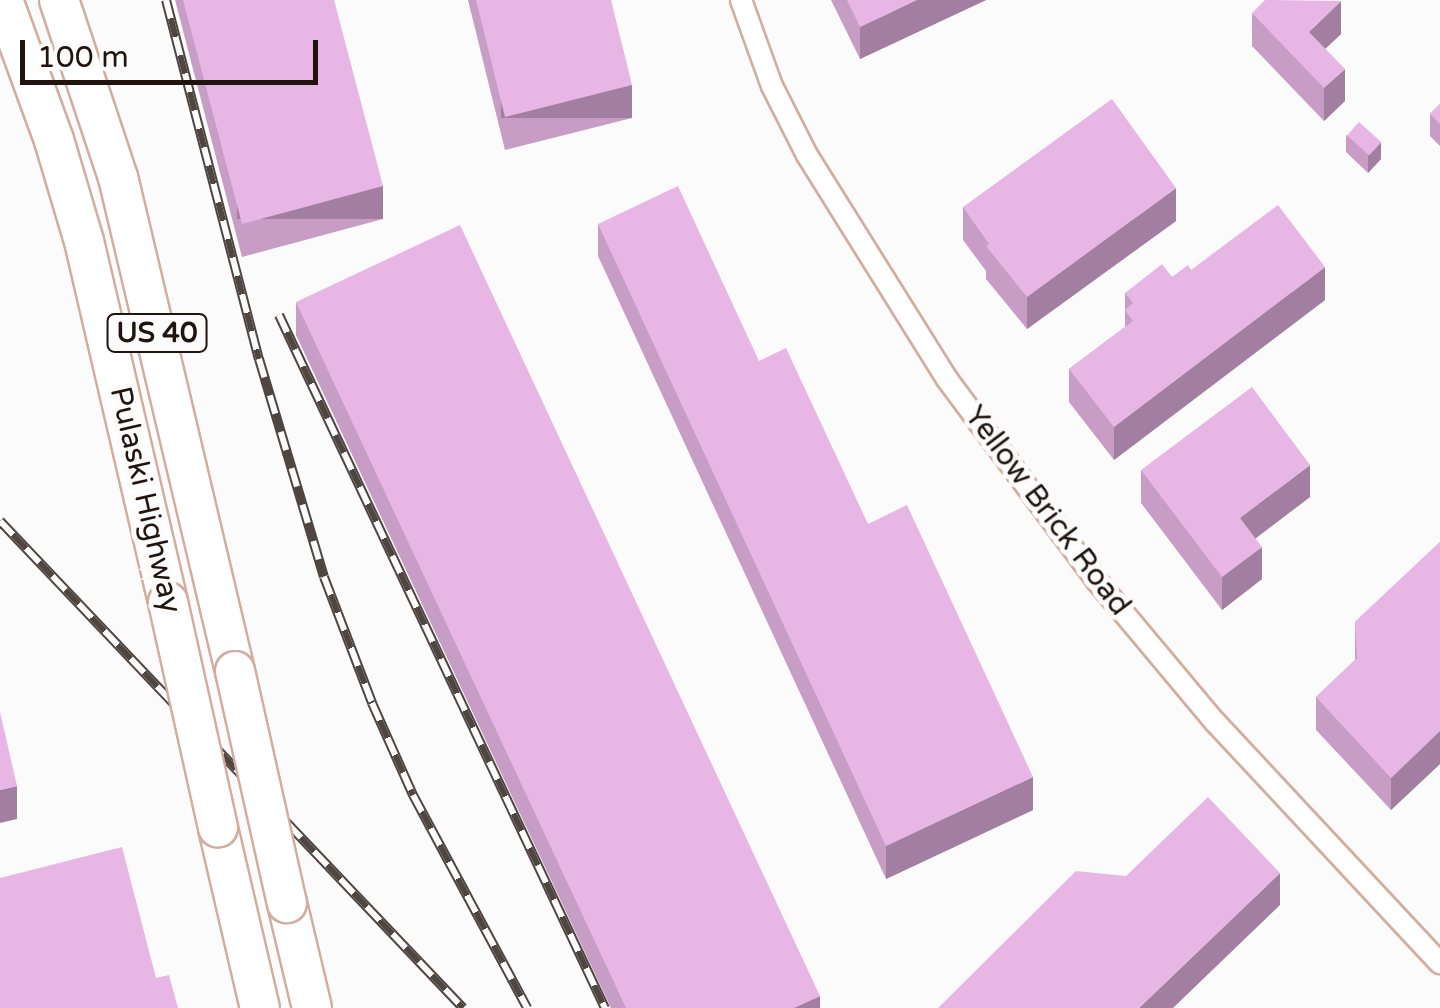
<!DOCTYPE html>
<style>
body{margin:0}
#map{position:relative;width:1440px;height:1008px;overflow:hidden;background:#fbfbfb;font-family:"Varela Round",sans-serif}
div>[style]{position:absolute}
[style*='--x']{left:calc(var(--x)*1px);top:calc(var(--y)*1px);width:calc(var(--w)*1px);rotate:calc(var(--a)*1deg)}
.roads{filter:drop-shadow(2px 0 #d2ad9e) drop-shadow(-2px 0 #d2ad9e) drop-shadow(0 2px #d2ad9e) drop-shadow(0 -2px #d2ad9e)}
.street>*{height:20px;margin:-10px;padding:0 10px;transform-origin:10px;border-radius:10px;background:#fff}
.highway>*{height:38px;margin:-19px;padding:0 19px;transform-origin:19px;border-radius:19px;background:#fff}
.rail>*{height:10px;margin-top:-5px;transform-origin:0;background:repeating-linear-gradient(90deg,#fbfbfb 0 19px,#4f4541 0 38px);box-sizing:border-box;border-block:2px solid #4f4541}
.bridges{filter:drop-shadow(2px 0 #d2ad9e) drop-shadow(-2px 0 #d2ad9e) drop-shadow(0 2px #d2ad9e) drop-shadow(0 -2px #d2ad9e)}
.highway-bridge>*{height:38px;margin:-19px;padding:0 19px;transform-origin:19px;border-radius:19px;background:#fff}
.wall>*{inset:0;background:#c79dc5}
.shaded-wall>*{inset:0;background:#a27fa0;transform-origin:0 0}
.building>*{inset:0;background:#e7b6e5;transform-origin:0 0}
span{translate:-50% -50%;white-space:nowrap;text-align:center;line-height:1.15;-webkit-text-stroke:10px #fbfbfb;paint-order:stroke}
.shield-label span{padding:2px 8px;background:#fbfbfb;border:2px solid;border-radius:8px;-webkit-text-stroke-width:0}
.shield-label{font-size:28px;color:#21140f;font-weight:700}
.street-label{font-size:30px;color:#21140f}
.scale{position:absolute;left:20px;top:40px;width:298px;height:45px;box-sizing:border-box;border:5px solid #21140f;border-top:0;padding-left:12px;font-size:30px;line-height:35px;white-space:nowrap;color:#21140f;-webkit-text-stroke:8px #fbfbfb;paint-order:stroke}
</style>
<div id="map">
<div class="roads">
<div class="street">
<div style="--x:741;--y:0;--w:91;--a:70.2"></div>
<div style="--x:772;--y:86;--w:77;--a:63.1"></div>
<div style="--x:807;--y:155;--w:264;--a:58"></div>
<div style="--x:947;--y:379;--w:252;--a:53.4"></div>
<div style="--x:1097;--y:581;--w:184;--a:50.1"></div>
<div style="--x:1215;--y:722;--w:330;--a:47"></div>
</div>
<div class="highway">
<div style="--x:3;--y:0;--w:149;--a:70"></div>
<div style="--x:54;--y:140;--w:105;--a:73.5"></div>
<div style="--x:84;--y:241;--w:371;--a:76.9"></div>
<div style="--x:59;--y:0;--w:187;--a:71.6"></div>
<div style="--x:118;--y:177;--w:508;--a:76.68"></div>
<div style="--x:218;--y:828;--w:185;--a:76.9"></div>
<div style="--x:287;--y:903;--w:108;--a:76.6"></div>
</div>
</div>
<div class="rail">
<div style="--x:166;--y:0;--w:371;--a:75.5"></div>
<div style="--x:259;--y:359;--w:227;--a:73.4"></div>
<div style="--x:324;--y:577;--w:135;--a:69.1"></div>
<div style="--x:372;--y:703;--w:101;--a:66"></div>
<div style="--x:413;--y:795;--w:242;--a:61.8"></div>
<div style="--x:279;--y:315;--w:766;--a:64.81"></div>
<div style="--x:0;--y:521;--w:672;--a:46.45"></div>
</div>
<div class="bridges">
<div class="highway-bridge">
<div style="--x:168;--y:602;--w:231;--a:77.5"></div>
<div style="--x:235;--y:671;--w:238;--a:77.4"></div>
</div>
</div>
<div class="wall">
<div style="clip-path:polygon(175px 0,334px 0,383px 219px,242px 257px)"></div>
<div style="clip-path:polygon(468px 0,611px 0,632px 118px,505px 150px)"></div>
<div style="clip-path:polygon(831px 0,986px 0,860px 59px)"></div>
<div style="clip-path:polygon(1252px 13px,1341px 34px,1325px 49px,1345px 101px,1324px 121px,1252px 46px)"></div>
<div style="clip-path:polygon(1440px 104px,1440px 146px,1430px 136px,1430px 114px)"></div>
<div style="clip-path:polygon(1346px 135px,1381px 159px,1368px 173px,1346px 152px)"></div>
<div style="clip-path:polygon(963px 207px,1176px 221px,1027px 329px,986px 279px,986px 271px,963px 240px)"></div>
<div style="clip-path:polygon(598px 224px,759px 361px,868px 524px,1033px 810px,886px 879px,598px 256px)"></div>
<div style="clip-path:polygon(1191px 270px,1325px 300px,1114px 460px,1069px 402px,1069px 369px,1125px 327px,1125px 293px)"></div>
<div style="clip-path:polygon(296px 302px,820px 1008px,611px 1008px,296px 335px)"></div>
<div style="clip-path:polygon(1141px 470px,1310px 497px,1256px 538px,1262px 579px,1222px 610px,1141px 503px)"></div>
<div style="clip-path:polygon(1440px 542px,1440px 764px,1391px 810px,1316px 730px,1316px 697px,1355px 660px,1355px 622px)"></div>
</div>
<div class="shaded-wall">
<div style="clip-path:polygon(917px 0,986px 0,860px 59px,860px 27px)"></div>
<div style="clip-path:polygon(1341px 1px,1341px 34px,1309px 64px,1309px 32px)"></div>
<div style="clip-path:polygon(1345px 69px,1345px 101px,1324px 121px,1324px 88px)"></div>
<div style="left:632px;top:85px;width:33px;height:131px;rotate:90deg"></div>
<div style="clip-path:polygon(1381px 142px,1381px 159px,1368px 173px,1368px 156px)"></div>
<div style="left:383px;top:186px;width:33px;height:146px;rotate:90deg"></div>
<div style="clip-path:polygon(1176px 188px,1176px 221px,1027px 329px,1027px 297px)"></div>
<div style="clip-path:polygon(1325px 267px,1325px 300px,1114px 460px,1114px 427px)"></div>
<div style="clip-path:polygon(1310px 465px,1310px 497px,1240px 550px,1240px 518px)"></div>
<div style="clip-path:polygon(1262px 547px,1262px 579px,1222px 610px,1222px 577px)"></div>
<div style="clip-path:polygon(1440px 731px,1440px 764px,1391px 810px,1391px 778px)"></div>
<div style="clip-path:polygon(1033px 777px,1033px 810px,886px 879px,886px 846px)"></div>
<div style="clip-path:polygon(17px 786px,17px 819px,0 823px,0 790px)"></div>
<div style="clip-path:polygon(1280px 873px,1280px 905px,1173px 1008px,1139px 1008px)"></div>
<div style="clip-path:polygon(820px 996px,820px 1008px,794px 1008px)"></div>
</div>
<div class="building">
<div style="clip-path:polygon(183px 0,334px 0,383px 186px,242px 224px)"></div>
<div style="clip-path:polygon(476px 0,611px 0,632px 85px,505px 117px)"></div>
<div style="clip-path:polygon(847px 0,917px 0,860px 27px)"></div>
<div style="clip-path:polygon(1265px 0,1341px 1px,1309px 32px,1345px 69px,1324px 88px,1252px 13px)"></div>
<div style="clip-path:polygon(1112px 99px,1176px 188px,1027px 297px,986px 246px,989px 244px,963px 207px)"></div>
<div style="clip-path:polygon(1440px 104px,1440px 124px,1430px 114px)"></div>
<div style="left:1359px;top:122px;width:30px;height:18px;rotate:42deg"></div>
<div style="clip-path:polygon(678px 186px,759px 361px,786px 348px,868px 524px,907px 505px,1033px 777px,886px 846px,598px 224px)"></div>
<div style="clip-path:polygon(1278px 205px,1325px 267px,1114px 427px,1069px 369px,1133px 321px,1125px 310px,1133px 303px,1125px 293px,1162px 264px,1172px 277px,1188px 265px,1191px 270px)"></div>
<div style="clip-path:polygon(460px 225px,820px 996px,794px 1008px,626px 1008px,296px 302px)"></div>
<div style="clip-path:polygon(1252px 387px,1310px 465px,1240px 518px,1262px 547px,1222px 577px,1141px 470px)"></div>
<div style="clip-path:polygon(1440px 542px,1440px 731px,1391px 778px,1316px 697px,1357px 658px,1355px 622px)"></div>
<div style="clip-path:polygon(0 712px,17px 786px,0 790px)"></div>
<div style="clip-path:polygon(1208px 797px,1280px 873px,1139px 1008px,938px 1008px,1076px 871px,1126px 876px)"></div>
<div style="clip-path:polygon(122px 847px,156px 978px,169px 975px,178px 1008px,0 1008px,0 878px)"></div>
</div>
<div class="shield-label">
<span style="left:157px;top:333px">US 40</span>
</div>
<div class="street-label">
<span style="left:145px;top:500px;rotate:77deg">Pulaski Highway</span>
<span style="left:1047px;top:511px;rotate:53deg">Yellow Brick Road</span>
</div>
<div class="scale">100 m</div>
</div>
